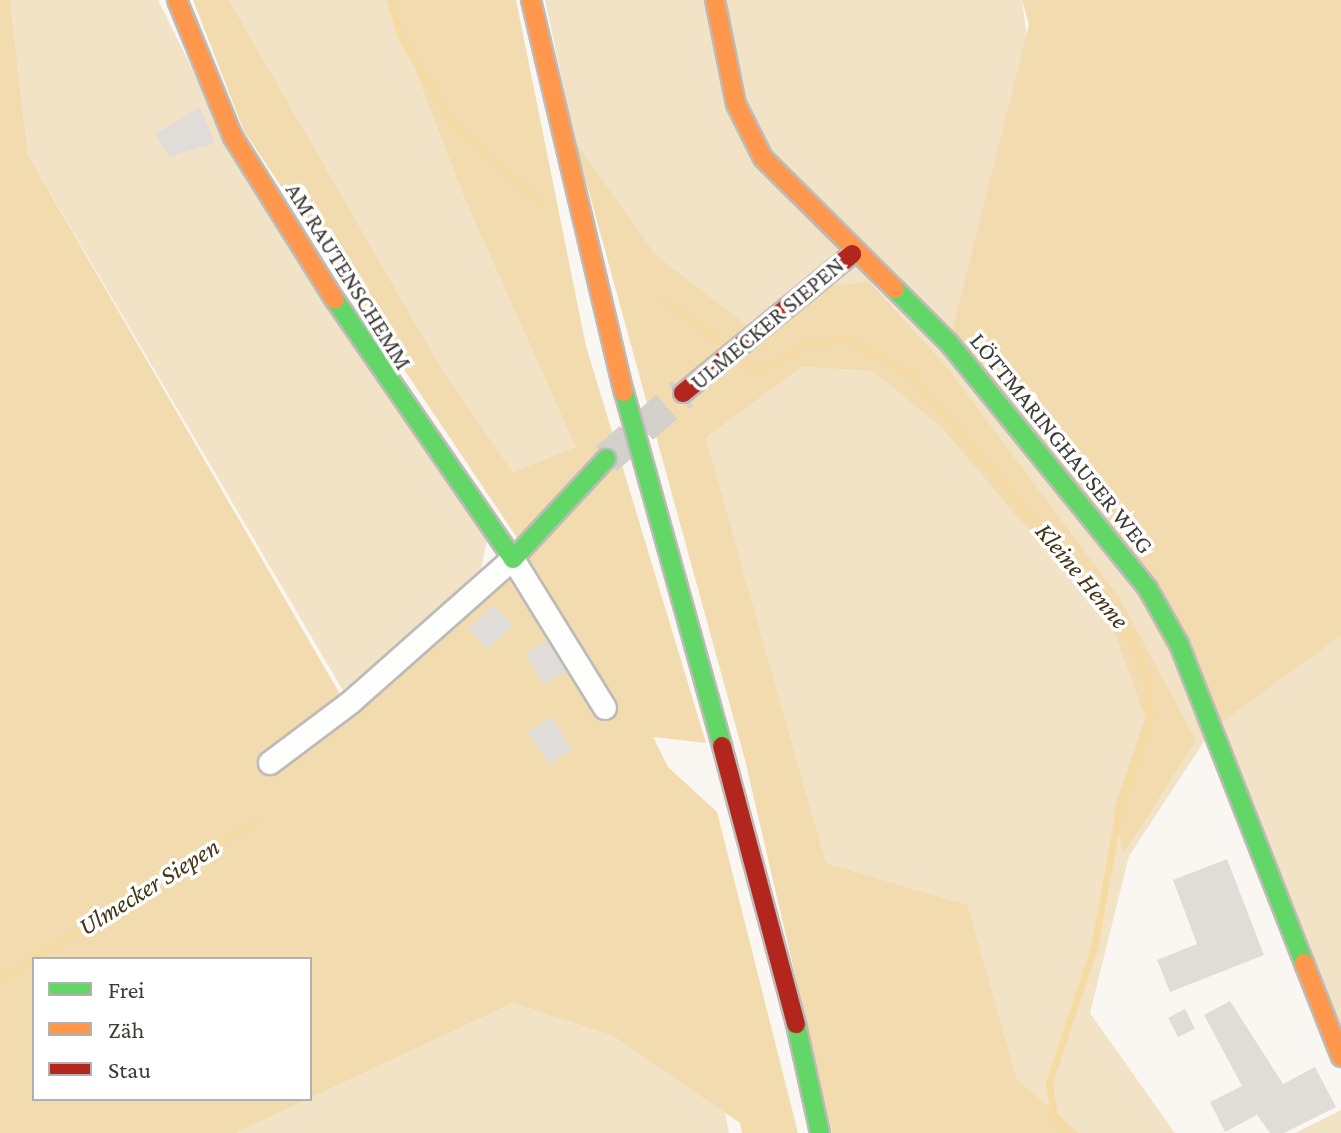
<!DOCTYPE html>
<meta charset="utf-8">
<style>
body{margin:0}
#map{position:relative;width:1341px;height:1133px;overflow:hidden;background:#faf7f2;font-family:"Crimson Pro",serif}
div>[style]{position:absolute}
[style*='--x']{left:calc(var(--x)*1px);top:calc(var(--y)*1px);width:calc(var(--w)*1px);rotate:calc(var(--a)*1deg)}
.green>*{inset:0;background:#f2e3c7}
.forest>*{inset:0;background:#f1dbaf}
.stream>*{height:7px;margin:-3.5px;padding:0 3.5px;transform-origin:3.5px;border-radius:3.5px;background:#f5daa4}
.building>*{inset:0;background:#e0ddd9;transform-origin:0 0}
.secondary-tunnel>*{height:32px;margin-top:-16px;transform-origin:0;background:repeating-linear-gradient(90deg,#d4d1cd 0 32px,transparent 0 48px)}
.roads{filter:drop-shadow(2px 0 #bdbbb7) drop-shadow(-2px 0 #bdbbb7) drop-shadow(0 2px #bdbbb7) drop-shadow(0 -2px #bdbbb7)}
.street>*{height:22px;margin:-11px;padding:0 11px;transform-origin:11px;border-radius:11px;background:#fefefd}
.fast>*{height:18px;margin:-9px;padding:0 9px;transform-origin:9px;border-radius:9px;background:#63d668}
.slow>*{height:18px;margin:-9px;padding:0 9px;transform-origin:9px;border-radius:9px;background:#ff974d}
.jam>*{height:18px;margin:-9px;padding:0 9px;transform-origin:9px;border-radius:9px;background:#b3261e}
span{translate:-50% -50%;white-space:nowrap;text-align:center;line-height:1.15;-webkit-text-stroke:7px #fff;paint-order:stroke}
.street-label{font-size:24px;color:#3d3b37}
.water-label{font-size:26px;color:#433413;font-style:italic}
.legend{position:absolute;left:32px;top:957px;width:280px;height:144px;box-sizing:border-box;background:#fff;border:2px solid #b1b1af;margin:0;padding:10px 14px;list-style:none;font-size:24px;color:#3d3b37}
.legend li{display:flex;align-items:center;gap:16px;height:40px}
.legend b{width:40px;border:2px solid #b1b1af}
</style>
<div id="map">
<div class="green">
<div style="clip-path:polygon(10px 0,158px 0,216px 117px,487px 540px,479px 579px,345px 694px,28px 155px)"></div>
<div style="clip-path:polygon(229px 0,388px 0,463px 195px,577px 447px,513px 472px,440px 366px)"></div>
<div style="clip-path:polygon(545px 0,1022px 0,1094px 515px,1212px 729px,1341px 636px,1341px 1045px,1211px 731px,1129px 856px,1090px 1013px,1175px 1133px,1080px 1133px,1017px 1079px,968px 905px,826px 863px,706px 438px,802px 367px,872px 371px,942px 428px,1114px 632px,1145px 717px,1113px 810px,1196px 740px,1120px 598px,944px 363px,871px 282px,765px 339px,656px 255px,575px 141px)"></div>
<div style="clip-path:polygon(513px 1003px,613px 1036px,725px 1112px,729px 1133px,236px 1133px)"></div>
<div style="clip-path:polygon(1341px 1110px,1341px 1133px,1295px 1133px)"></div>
</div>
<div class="forest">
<div style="clip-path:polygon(evenodd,0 0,10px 0,28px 155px,352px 715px,530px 557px,244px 131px,193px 0,229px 0,440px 366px,513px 472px,576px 447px,463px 195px,388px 0,516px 0,586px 346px,706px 743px,653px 737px,668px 767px,717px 812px,798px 1133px,742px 1133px,740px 1123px,613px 1036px,513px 1003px,236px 1133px,0 1133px,0 0,34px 959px,310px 959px,310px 1099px,34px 1099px,34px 959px)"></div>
<div style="clip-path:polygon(1022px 0,1341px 0,1341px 636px,1211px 730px,1094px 515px,949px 343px,1029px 25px)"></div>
<div style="clip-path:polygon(575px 141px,656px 255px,765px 339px,829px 286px,870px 282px,944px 363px,1120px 598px,1196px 740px,1124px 853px,1113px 810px,1145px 717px,1114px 632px,942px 428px,872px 371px,802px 367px,706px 438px,826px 863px,968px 905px,1017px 1079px,1080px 1133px,832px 1133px,745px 760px)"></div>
</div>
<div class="stream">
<div style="--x:390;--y:0;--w:36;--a:74"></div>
<div style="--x:400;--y:35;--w:102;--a:59.4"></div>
<div style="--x:452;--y:123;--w:118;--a:42.2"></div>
<div style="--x:665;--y:301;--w:76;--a:37"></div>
<div style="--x:739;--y:357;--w:23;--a:38"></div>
<div style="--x:757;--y:371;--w:59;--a:-28.3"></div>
<div style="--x:809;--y:343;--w:38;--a:-6"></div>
<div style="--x:847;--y:339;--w:71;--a:28.7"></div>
<div style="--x:909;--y:373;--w:345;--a:49.7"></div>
<div style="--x:1132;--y:636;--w:49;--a:70.8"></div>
<div style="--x:1148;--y:682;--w:38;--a:88"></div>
<div style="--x:1149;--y:720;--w:95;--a:108.4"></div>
<div style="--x:1119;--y:810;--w:139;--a:100.3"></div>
<div style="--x:1094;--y:947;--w:142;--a:108.4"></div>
<div style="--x:1049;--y:1082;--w:35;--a:82"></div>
<div style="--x:1054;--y:1117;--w:22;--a:47"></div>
<div style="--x:0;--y:979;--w:302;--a:-31.7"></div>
</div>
<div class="building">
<div style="clip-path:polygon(200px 107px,215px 143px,169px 157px,155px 134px)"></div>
<div style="left:494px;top:605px;width:28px;height:35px;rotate:48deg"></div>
<div style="left:547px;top:640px;width:37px;height:26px;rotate:59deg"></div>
<div style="left:552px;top:717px;width:38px;height:28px;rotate:58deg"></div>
<div style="clip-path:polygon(1227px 859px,1264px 955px,1170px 992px,1157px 960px,1197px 944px,1173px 880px)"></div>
<div style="clip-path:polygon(1230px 1001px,1283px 1084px,1315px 1067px,1336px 1107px,1284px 1133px,1270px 1133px,1257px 1115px,1225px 1132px,1210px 1102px,1242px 1086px,1204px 1015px)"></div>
<div style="left:1185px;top:1009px;width:22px;height:19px;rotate:63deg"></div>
</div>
<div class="secondary-tunnel">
<div style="--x:606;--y:459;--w:101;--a:-40.6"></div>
</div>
<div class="roads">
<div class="street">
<div style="--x:270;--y:763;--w:100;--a:-36.9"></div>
<div style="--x:350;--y:703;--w:217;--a:-41.5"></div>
<div style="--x:513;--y:559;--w:175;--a:58.3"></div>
</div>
<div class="fast">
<div style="--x:895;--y:289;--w:76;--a:45"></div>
<div style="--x:949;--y:343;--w:316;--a:51"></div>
<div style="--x:1148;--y:589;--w:63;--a:60.6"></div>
<div style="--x:1179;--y:644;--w:343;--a:68.6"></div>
<div style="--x:335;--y:300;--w:314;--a:55.5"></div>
<div style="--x:513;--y:559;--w:137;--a:-47.1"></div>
<div style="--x:624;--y:392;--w:367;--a:74.5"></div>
<div style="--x:796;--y:1024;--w:112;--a:77.6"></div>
</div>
<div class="slow">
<div style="--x:177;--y:0;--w:148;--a:67.8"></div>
<div style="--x:233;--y:137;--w:192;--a:58"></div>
<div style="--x:531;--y:0;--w:403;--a:76.7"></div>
<div style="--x:715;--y:0;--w:106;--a:78.6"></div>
<div style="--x:736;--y:104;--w:60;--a:63.4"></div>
<div style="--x:763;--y:158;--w:186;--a:44.8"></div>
<div style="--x:1304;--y:963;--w:101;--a:68.5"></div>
</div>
<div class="jam">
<div style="--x:683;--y:393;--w:219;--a:-39.4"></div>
<div style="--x:722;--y:746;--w:288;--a:75.1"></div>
</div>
</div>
<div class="street-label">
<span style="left:349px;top:276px;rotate:58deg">AM RAUTENSCHEMM</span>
<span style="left:767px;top:323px;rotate:-40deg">ULMECKER SIEPEN</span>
<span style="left:1062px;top:443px;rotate:51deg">LÖTTMARINGHAUSER WEG</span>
</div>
<div class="water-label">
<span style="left:1082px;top:576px;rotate:50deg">Kleine Henne</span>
<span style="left:149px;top:887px;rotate:-32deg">Ulmecker Siepen</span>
</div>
<ul class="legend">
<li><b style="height:10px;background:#63d668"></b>Frei</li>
<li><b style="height:10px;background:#ff974d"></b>Zäh</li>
<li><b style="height:10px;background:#b3261e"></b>Stau</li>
</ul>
</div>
